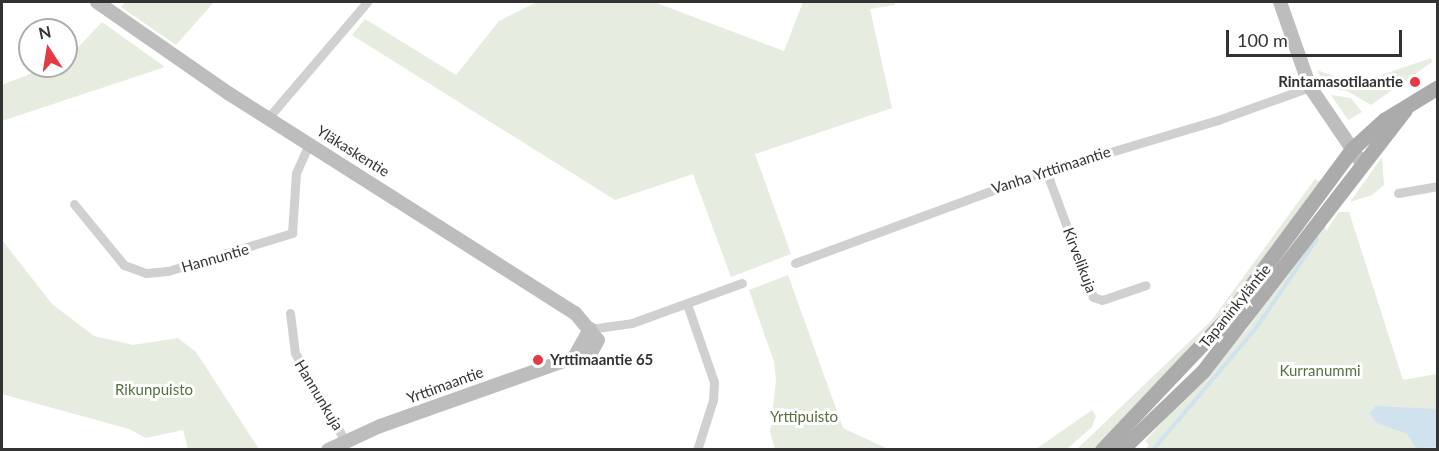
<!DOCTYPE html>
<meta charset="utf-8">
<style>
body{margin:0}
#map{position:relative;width:1439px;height:451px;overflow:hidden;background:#fff;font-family:Lato,sans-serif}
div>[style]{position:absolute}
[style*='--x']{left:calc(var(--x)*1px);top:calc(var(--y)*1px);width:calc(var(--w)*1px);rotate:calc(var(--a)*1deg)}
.green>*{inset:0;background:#e6ecdf}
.water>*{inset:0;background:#cfe2ee}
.stream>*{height:4px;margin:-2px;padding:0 2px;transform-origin:2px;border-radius:2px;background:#cfe2ee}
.street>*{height:9px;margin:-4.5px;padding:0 4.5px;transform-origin:4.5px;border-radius:4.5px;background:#d0d0d0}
.secondary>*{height:14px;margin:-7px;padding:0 7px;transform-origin:7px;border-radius:7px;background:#bdbdbd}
.primary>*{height:15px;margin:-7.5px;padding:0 7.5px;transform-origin:7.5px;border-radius:7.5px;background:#ababab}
.dots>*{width:16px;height:16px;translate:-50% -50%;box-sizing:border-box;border:3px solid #fff;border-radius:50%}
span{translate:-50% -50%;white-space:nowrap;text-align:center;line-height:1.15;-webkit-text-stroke:6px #fff;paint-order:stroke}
.poi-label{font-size:15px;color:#333;font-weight:700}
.right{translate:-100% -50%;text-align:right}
.left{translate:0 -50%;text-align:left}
.street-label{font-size:15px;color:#333}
.park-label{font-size:15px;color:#56703f}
.frame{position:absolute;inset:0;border:3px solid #333;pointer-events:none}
.north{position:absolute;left:18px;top:18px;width:60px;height:60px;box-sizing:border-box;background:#fff;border:2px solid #adadad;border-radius:50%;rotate:348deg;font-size:16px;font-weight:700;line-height:24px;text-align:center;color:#333}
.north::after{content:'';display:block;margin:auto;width:21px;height:27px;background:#e63946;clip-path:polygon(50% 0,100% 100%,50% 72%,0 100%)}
.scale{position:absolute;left:1226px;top:30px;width:176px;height:27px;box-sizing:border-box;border:3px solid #333;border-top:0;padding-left:8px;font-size:18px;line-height:21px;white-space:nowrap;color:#333;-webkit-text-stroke:4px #fff;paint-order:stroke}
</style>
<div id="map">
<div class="green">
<div style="clip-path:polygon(125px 2px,214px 2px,176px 45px,121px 7px)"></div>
<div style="clip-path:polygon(537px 2px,654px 2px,784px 51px,803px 2px,895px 2px,895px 5px,870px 9px,892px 108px,755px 154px,791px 254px,731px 277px,693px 174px,615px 200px,352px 35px,365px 19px,456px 75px,499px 21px)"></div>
<div style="clip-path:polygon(102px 22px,165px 67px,2px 121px,2px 85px,50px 66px,66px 66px,66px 60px)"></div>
<div style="clip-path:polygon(1431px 58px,1432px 62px,1371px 105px,1347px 91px,1326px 88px,1317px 70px,1355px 84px)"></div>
<div style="clip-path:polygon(1331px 95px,1351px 98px,1362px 112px,1348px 120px)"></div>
<div style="clip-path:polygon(1382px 157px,1384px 185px,1372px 195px,1350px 202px)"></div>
<div style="clip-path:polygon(1315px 179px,1322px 183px,1247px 285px,1096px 449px,1076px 450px,1211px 321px)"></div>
<div style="clip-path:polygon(1339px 212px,1349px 212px,1403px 380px,1437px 374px,1437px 449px,1145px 450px,1149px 445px,1145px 441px,1247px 329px,1325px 218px,1326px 231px)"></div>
<div style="clip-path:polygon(2px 240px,52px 304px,94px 336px,133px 345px,178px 338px,196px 352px,259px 449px,188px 449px,183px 430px,146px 438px,129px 429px,2px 394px)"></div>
<div style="clip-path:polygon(788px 275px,843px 428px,888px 449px,775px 449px,770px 432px,776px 380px,774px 362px,749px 290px)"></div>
<div style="clip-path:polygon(1092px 410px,1096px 416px,1092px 427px,1067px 449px,1036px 449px)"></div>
</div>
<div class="water">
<div style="clip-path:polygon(1376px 406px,1437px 409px,1437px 447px,1416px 448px,1407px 434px,1377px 423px,1369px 413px)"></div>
</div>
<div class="stream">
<div style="--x:1153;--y:450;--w:160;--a:-49.8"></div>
<div style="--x:1256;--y:328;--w:108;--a:-55.6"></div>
</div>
<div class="street">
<div style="--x:268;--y:118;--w:153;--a:-49.5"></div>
<div style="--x:1046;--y:171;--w:134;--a:69.5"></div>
<div style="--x:1093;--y:297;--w:9;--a:18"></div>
<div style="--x:1102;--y:300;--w:46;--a:-18.8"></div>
<div style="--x:1398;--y:193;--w:41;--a:-9.9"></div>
<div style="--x:74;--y:204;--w:79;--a:50.7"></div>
<div style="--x:124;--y:265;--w:23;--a:20"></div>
<div style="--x:146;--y:273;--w:22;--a:-5"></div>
<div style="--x:168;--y:271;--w:130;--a:-17"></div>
<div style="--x:292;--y:233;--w:60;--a:-86.2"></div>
<div style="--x:296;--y:173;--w:32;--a:-66"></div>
<div style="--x:795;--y:263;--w:261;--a:-20.2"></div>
<div style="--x:1040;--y:173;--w:186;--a:-16.6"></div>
<div style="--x:1218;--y:120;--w:98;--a:-19.7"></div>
<div style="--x:687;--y:304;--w:83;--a:70.9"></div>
<div style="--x:714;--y:382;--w:18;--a:93"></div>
<div style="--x:713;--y:400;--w:52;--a:107.7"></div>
<div style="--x:290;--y:313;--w:40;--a:82.9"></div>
<div style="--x:295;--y:353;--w:101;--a:60.4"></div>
<div style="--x:590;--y:329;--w:42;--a:-8.1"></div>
<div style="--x:632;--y:323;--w:117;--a:-20"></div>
</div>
<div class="secondary">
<div style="--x:97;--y:2;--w:160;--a:34.8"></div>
<div style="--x:228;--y:93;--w:411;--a:32.4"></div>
<div style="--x:575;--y:313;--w:35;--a:50"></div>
<div style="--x:598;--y:340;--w:13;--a:119"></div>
<div style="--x:592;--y:351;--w:225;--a:160.5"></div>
<div style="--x:380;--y:426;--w:57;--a:155.2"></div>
<div style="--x:1280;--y:2;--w:90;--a:70.6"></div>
<div style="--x:1310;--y:87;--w:91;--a:55.8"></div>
<div style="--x:575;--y:356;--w:31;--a:-61"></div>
</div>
<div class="primary">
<div style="--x:1102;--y:450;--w:182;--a:-46.6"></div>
<div style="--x:1227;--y:318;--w:210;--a:-53.5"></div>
<div style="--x:1352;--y:149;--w:43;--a:-42.2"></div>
<div style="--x:1384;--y:120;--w:63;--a:-31.4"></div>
<div style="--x:1121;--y:450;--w:114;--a:-43.9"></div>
<div style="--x:1203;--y:371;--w:330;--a:-52.3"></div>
</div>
<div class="dots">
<div style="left:1415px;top:82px;background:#e63946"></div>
<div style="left:538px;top:360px;background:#e63946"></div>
</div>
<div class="poi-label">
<span class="right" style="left:1403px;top:82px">Rintamasotilaantie</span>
<span class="left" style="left:550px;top:360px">Yrttimaantie 65</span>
</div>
<div class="street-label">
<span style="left:353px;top:151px;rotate:32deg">Yläkaskentie</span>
<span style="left:1051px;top:170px;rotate:-18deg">Vanha Yrttimaantie</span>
<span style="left:215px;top:258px;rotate:-16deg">Hannuntie</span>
<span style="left:1080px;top:260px;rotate:69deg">Kirvelikuja</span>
<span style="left:1235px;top:306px;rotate:-51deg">Tapaninkyläntie</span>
<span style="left:445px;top:385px;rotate:-20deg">Yrttimaantie</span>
<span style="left:319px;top:395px;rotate:59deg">Hannunkuja</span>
</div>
<div class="park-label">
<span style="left:1320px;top:371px">Kurranummi</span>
<span style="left:154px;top:390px">Rikunpuisto</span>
<span style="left:804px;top:417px">Yrttipuisto</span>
</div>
<div class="frame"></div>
<div class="north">N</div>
<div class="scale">100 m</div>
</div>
